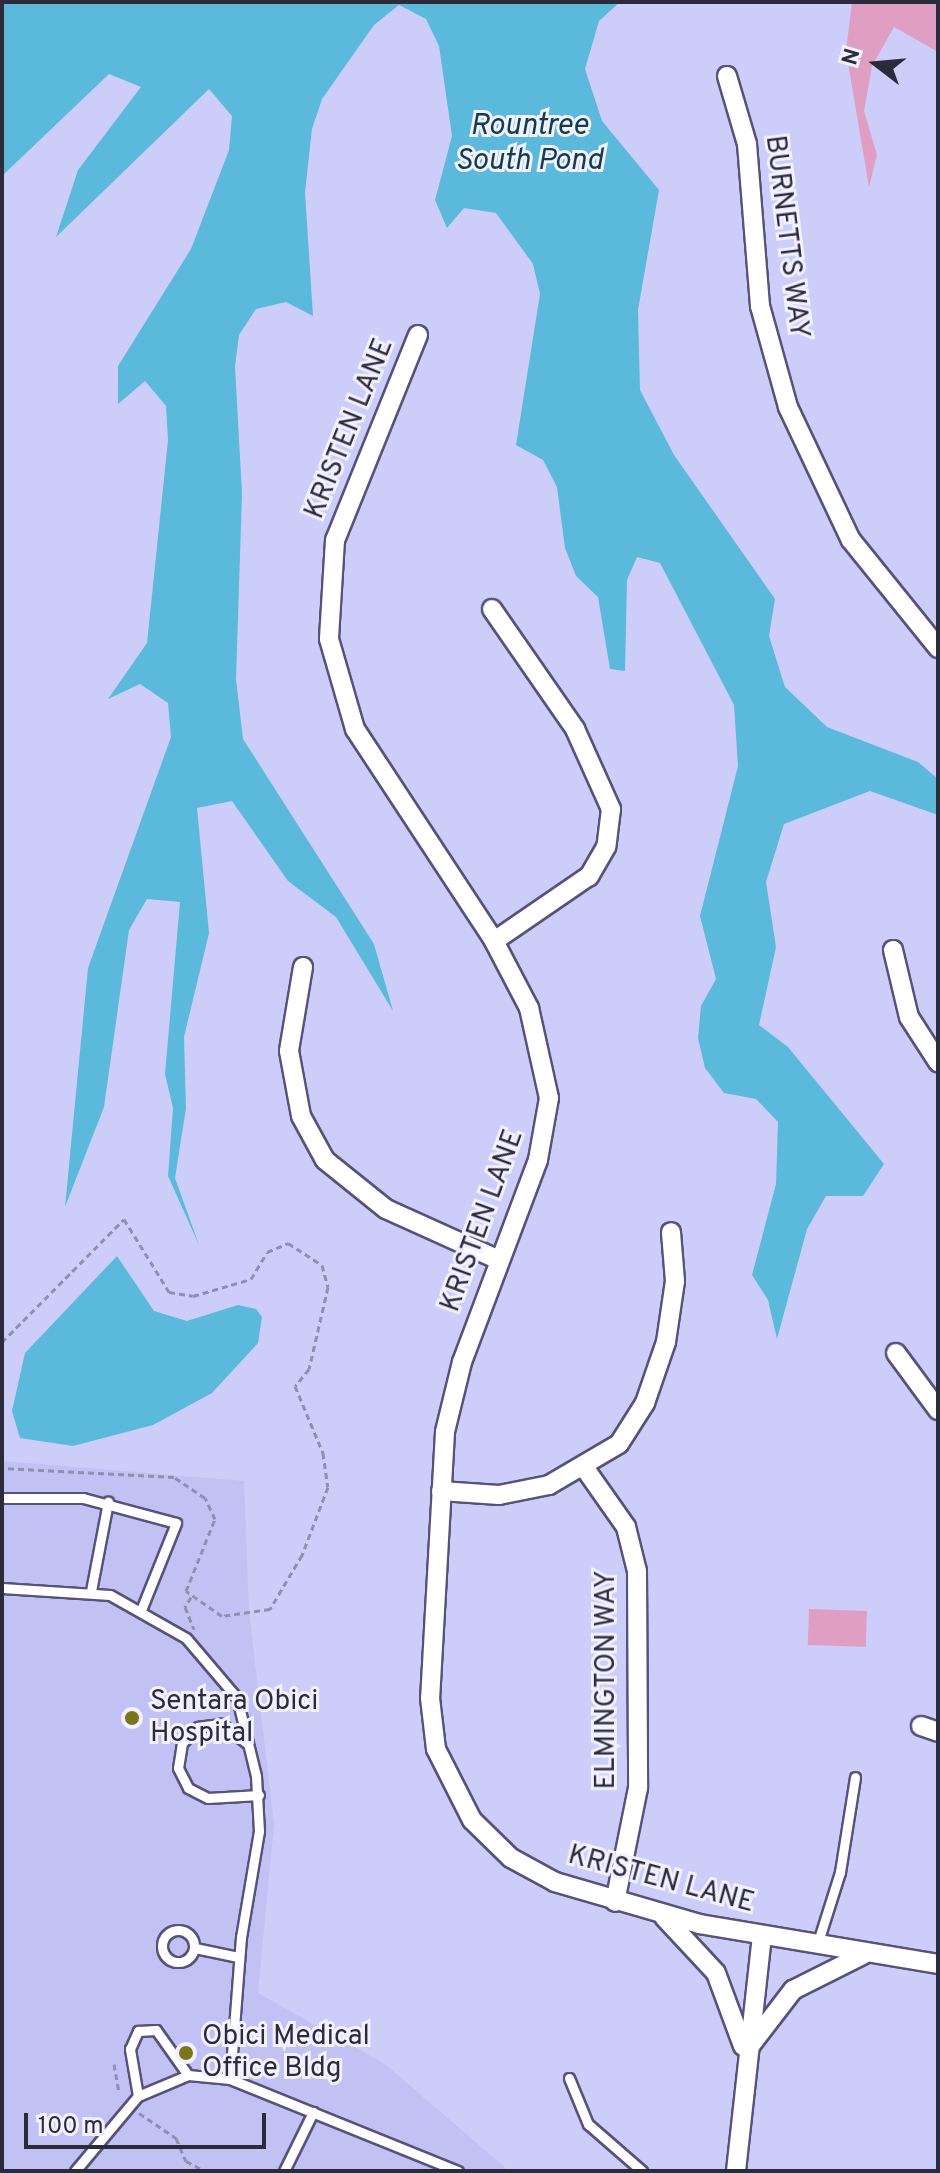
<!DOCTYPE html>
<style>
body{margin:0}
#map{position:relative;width:940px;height:2173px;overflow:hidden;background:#cdcdfa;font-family:Overpass,sans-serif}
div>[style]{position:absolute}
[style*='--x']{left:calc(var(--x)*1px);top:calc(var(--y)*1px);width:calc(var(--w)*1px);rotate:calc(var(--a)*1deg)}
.built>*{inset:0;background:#c2c1f4}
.green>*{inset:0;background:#df9fc2;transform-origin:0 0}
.water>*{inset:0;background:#5bb9dc}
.path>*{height:3px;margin-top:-1.5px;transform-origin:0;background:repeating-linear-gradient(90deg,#8f8fb1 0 6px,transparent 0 10px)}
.roads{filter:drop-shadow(2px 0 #55537a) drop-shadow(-2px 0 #55537a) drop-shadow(0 2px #55537a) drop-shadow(0 -2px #55537a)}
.service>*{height:9px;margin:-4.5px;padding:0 4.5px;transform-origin:4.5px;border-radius:4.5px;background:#fff}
.service>.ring{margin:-4.5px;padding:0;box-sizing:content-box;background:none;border:9px solid #fff;border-radius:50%}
.minor>*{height:18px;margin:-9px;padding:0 9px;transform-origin:9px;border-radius:9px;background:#fff}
.dots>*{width:22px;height:22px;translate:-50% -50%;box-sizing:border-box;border:4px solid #f1f1ff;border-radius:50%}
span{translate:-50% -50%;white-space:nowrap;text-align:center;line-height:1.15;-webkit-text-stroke:6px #f1f1ff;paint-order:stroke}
.street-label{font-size:28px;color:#2b2b3c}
.poi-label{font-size:28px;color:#2b2b3c}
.left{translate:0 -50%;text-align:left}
.water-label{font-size:30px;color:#133d4c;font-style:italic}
.frame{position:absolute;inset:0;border:4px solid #2b2b3c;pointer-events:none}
.north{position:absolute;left:836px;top:24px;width:80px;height:80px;-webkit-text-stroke:6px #f1f1ff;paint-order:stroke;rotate:286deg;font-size:22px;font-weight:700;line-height:32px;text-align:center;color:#2b2b3c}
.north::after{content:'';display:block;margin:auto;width:28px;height:36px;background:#2b2b3c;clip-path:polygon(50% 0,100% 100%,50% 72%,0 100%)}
.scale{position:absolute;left:24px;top:2113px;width:242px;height:36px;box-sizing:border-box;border:4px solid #2b2b3c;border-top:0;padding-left:10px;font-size:24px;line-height:28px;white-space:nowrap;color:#2b2b3c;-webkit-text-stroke:6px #f1f1ff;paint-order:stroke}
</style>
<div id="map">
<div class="built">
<div style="clip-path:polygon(2px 1461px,244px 1481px,249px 1611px,274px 1824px,258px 1993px,385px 2064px,509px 2171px,2px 2171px)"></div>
</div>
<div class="green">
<div style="clip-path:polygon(852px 2px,938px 2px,938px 52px,894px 27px,872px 66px,864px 111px,877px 155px,869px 187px,846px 51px)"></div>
<div style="left:809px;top:1609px;width:58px;height:36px;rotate:2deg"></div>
</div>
<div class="water">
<div style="clip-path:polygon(2px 2px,620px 2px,599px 21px,585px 69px,602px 121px,659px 190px,638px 310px,640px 390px,674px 455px,775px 599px,769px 636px,785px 687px,827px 727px,918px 762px,938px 779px,938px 815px,870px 791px,784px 824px,766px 882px,776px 947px,759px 1025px,788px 1047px,884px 1164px,863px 1196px,826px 1196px,807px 1229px,777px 1339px,768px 1300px,752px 1275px,776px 1184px,778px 1122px,756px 1099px,724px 1093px,705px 1068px,698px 1038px,701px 1006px,716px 979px,700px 916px,738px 766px,734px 705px,660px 563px,637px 557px,627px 580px,625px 671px,610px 669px,598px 597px,576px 576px,565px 548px,557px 487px,543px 460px,516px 445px,540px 294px,533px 264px,496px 213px,464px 208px,447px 228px,435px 200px,452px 136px,439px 46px,426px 19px,399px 5px,374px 25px,322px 99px,312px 129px,305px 192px,313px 316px,286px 302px,256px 309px,239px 335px,235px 366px,242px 494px,236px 679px,243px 739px,374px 944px,393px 1011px,336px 917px,288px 881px,232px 801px,197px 808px,209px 933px,184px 1037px,186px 1108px,175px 1178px,199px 1245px,168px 1176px,173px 1108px,165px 1074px,180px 902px,147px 899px,129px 930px,104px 1107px,65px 1207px,88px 968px,171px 737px,168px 703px,140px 684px,108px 699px,147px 643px,168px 440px,166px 406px,145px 381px,118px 404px,118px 366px,191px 249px,229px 150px,232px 116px,209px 89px,56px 237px,78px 170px,141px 87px,109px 74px,2px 176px)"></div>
<div style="clip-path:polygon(117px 1256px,154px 1311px,187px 1321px,238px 1305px,256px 1309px,262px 1317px,258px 1343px,212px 1393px,153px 1425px,73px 1446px,20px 1438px,12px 1411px,25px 1353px)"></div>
</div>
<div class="path">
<div style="--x:2;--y:1342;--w:173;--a:-45.2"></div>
<div style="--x:124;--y:1219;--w:86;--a:58.3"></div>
<div style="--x:169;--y:1292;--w:24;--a:9"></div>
<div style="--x:193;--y:1296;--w:60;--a:-16.3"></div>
<div style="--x:251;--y:1279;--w:31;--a:-59"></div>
<div style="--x:267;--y:1252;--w:23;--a:-23"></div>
<div style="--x:288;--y:1243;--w:40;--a:32.9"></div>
<div style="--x:322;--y:1265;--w:23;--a:75"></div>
<div style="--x:328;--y:1287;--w:84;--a:103"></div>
<div style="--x:309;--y:1369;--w:22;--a:129"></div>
<div style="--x:295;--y:1386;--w:73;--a:67.3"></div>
<div style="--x:323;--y:1453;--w:34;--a:82"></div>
<div style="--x:328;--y:1487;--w:73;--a:110.9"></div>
<div style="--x:302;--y:1555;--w:63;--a:120.7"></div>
<div style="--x:270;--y:1609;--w:49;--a:171.7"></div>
<div style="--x:222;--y:1616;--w:44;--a:-145.2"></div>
<div style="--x:186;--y:1591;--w:78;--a:-68.1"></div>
<div style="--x:215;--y:1519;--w:23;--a:-115"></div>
<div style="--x:205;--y:1498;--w:37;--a:-146"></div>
<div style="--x:174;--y:1477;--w:172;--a:-177"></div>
<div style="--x:191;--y:1597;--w:12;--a:121"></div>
<div style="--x:185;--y:1607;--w:24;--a:68"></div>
<div style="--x:114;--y:2064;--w:29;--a:80"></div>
<div style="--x:139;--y:2113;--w:45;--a:34"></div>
<div style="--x:176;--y:2138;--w:25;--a:67"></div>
<div style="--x:186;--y:2161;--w:21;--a:28"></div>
</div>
<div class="roads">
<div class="service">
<div style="--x:2;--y:1498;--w:81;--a:0"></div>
<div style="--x:83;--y:1498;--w:96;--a:15"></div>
<div style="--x:176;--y:1523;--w:94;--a:111.9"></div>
<div style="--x:2;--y:1588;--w:108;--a:3.7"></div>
<div style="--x:110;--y:1595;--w:87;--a:29.5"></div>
<div style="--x:186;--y:1638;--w:79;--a:49.6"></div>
<div style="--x:237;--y:1698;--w:80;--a:76.3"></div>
<div style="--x:256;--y:1776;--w:55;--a:86.9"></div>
<div style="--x:259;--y:1831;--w:108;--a:99.6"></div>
<div style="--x:241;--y:1937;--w:142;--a:94.4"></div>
<div style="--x:91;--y:1591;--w:91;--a:-79.2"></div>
<div style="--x:248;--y:1744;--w:34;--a:-143"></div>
<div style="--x:221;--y:1724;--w:23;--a:173"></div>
<div style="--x:198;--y:1727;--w:23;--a:135"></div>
<div style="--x:182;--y:1743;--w:25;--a:99"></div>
<div style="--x:178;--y:1768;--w:22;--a:63"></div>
<div style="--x:188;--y:1788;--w:22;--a:27"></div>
<div style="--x:208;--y:1798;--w:51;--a:-3.4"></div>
<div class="ring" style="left:162px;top:1930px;width:23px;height:23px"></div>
<div style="--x:817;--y:1945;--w:77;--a:-72.5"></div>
<div style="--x:840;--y:1872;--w:96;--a:-81"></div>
<div style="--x:195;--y:1948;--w:44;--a:11.8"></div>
<div style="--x:569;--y:2078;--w:50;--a:67.6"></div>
<div style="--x:588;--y:2124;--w:72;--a:41"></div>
<div style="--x:138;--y:2096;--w:48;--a:-99.7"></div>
<div style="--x:130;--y:2049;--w:20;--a:-66"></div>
<div style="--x:138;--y:2031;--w:18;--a:-3"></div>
<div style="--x:156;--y:2030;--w:55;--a:54.6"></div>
<div style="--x:75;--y:2171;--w:98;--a:-50"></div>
<div style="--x:138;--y:2096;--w:54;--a:-22.8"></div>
<div style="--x:188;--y:2075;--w:42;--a:5.4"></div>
<div style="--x:230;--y:2079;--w:246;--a:22"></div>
<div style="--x:284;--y:2171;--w:66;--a:-63.8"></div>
</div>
<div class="minor">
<div style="--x:727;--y:76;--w:71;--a:73.6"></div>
<div style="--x:747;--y:144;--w:163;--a:85.4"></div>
<div style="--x:760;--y:306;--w:105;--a:74.5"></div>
<div style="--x:788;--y:407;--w:147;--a:64.7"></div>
<div style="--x:851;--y:540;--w:139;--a:51.1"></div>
<div style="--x:418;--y:335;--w:221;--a:112"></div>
<div style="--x:335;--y:540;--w:99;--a:93.5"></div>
<div style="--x:329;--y:639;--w:94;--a:73.9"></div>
<div style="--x:355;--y:729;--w:254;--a:56.7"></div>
<div style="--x:494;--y:941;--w:76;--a:62.4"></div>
<div style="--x:529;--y:1008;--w:92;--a:77.5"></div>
<div style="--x:549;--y:1098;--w:63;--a:100.1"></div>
<div style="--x:538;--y:1160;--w:216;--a:110.6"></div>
<div style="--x:462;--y:1362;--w:72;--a:103.7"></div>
<div style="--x:445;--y:1432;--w:266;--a:93.2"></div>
<div style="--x:430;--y:1698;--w:51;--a:83.3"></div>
<div style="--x:436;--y:1749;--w:80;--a:63.1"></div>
<div style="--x:472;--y:1820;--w:54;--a:44.3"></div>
<div style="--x:511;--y:1858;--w:50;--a:28.6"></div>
<div style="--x:555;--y:1882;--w:151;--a:16.2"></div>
<div style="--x:700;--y:1924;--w:241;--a:9.5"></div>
<div style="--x:492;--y:609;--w:146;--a:55.3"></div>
<div style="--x:575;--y:729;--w:88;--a:65.8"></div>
<div style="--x:611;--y:809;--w:38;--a:97"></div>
<div style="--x:606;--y:847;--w:34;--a:120"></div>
<div style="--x:589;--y:876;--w:115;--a:145.6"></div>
<div style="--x:893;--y:950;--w:69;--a:76.6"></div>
<div style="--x:909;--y:1017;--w:54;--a:57.2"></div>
<div style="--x:303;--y:967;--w:85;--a:99.5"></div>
<div style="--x:289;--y:1051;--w:66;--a:79.5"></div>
<div style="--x:301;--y:1116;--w:50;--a:61.4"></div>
<div style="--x:325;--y:1160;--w:78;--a:38.8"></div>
<div style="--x:386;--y:1209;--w:124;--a:24.3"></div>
<div style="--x:896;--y:1353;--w:71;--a:53.6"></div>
<div style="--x:586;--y:1470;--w:70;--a:54.9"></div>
<div style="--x:626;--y:1527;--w:45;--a:76"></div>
<div style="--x:637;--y:1571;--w:217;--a:89.7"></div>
<div style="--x:638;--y:1788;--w:116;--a:101.4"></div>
<div style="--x:441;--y:1491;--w:58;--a:3.9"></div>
<div style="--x:499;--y:1495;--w:51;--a:-11.3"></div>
<div style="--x:549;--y:1485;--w:81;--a:-30.4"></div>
<div style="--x:619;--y:1444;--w:49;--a:-57.6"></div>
<div style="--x:645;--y:1403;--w:65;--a:-71"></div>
<div style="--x:666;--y:1342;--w:62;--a:-81.6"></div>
<div style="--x:675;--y:1281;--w:49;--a:-94.7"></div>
<div style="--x:921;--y:1726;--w:18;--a:19"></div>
<div style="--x:664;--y:1917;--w:76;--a:47.1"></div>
<div style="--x:716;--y:1973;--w:78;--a:69.7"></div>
<div style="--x:750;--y:2046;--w:71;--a:-52.5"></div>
<div style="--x:793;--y:1990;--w:78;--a:-26.6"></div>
<div style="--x:736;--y:2171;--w:236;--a:-83.7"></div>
</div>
</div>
<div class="dots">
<div style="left:132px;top:1718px;background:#7b7519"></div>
<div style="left:186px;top:2053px;background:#7b7519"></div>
</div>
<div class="street-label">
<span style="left:786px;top:237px;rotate:83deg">BURNETTS WAY</span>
<span style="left:350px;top:429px;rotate:-68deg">KRISTEN LANE</span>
<span style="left:483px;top:1221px;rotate:-70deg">KRISTEN LANE</span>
<span style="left:607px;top:1680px;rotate:-90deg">ELMINGTON WAY</span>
<span style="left:661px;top:1880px;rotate:15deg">KRISTEN LANE</span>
</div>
<div class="poi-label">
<span class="left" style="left:150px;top:1718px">Sentara Obici<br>Hospital</span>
<span class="left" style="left:202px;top:2053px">Obici Medical<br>Office Bldg</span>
</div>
<div class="water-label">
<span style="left:529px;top:144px">Rountree<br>South Pond</span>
</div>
<div class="frame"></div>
<div class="north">N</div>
<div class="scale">100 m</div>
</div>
